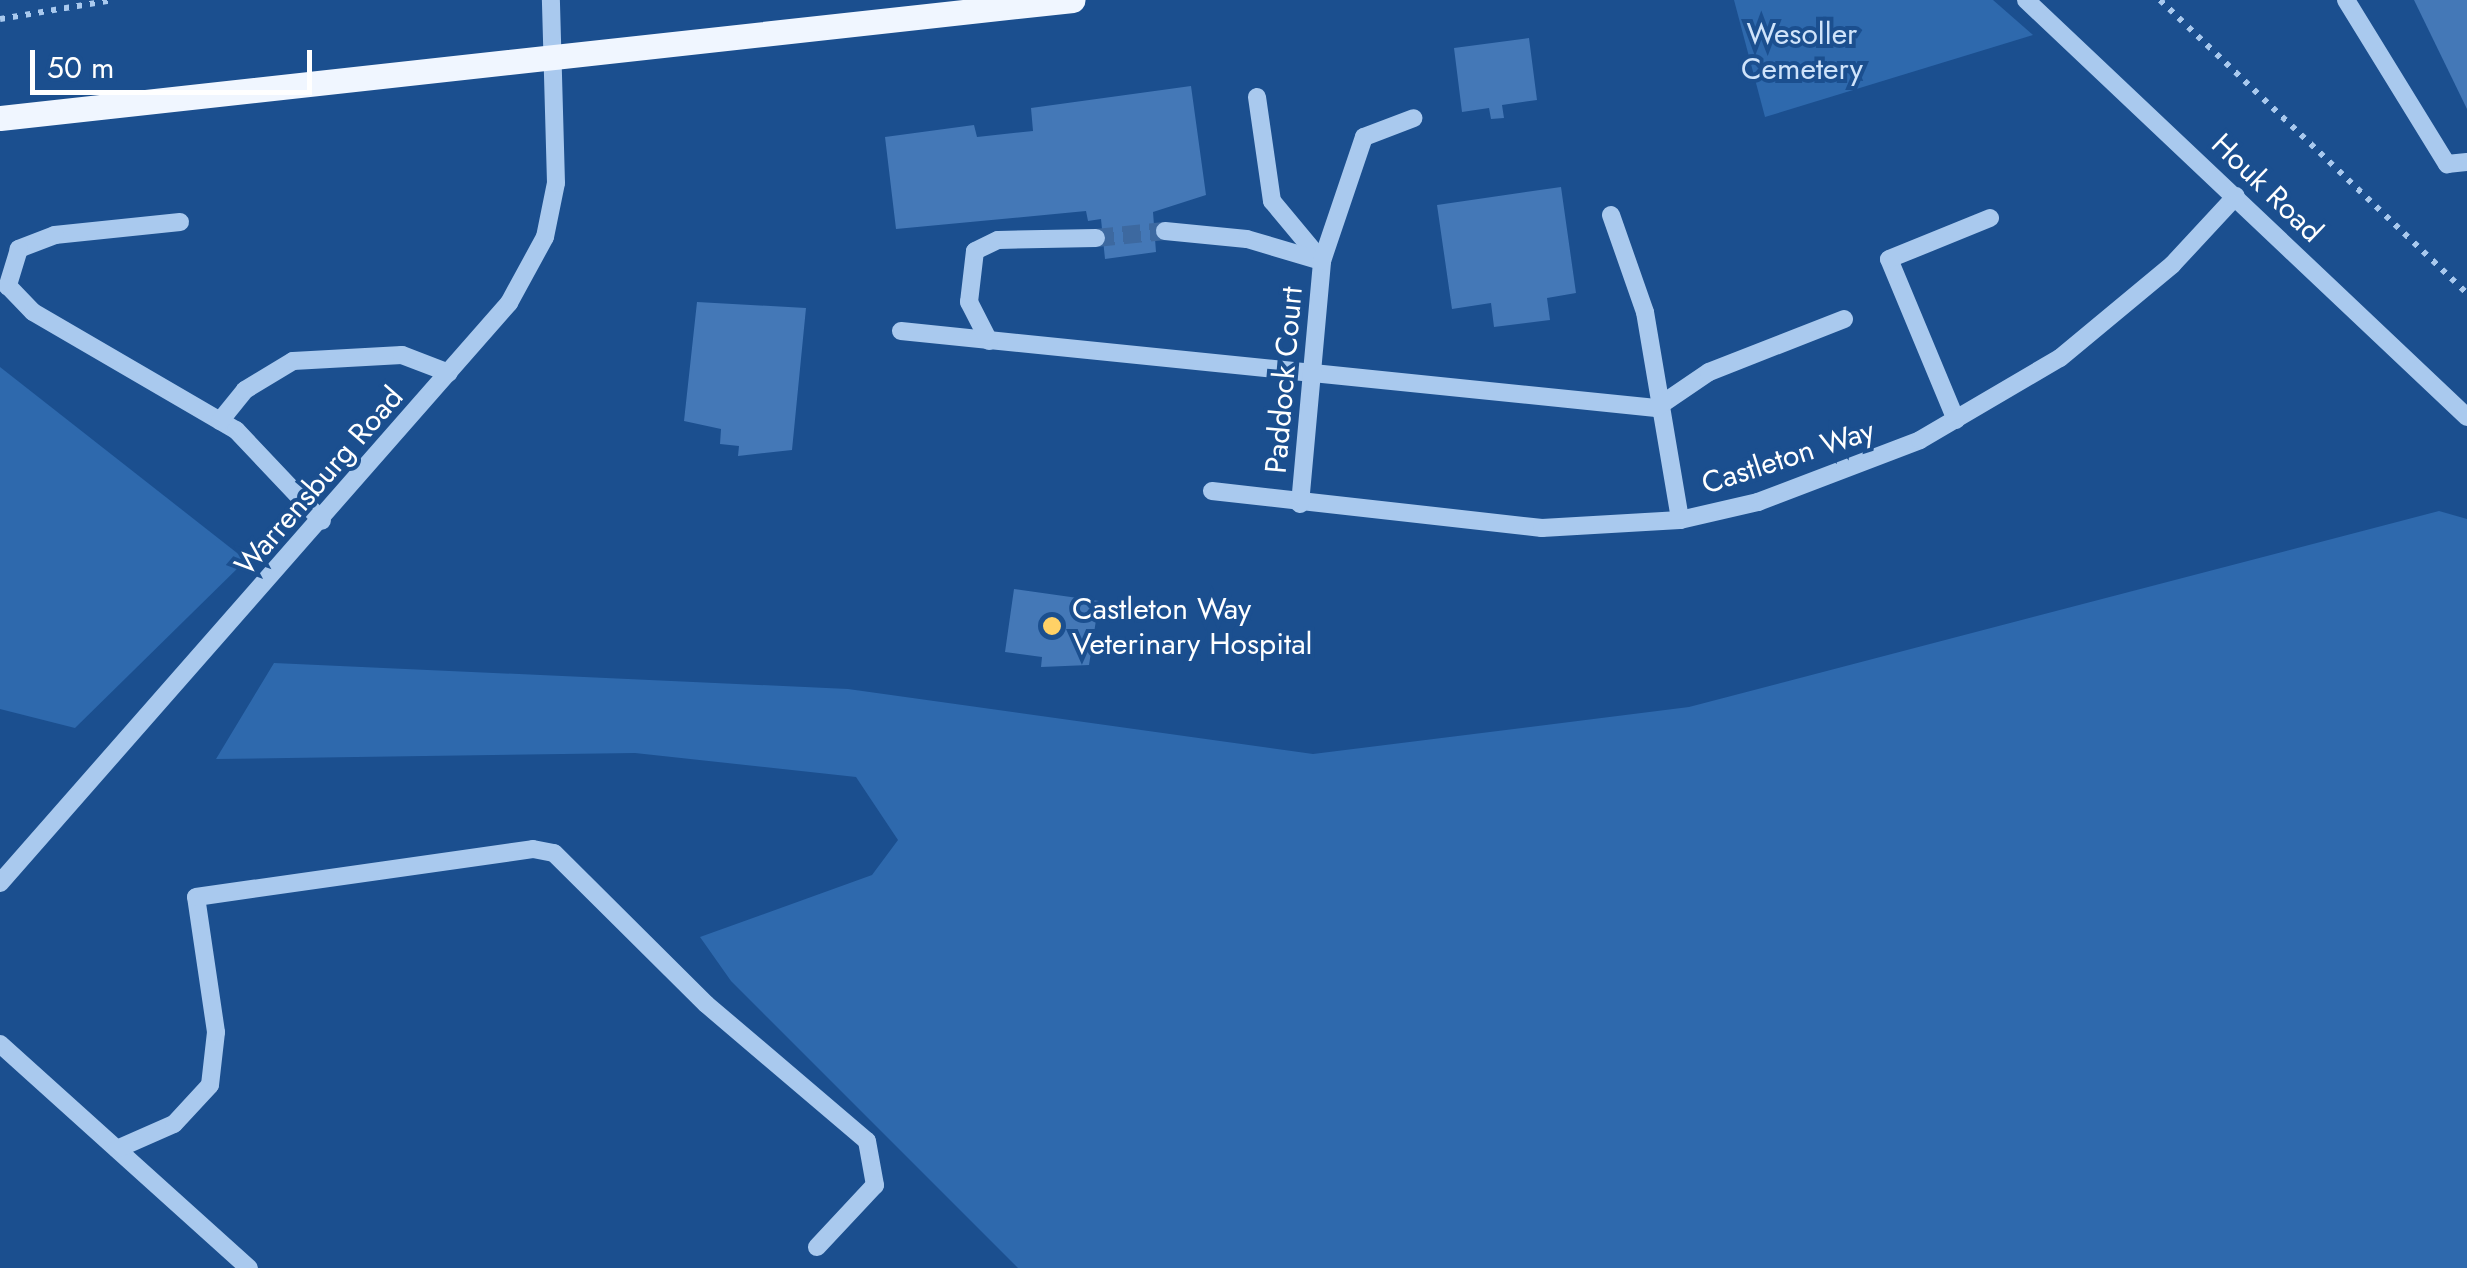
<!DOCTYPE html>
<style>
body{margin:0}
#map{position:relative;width:2467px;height:1268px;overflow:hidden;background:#1b4f8f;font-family:Jost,sans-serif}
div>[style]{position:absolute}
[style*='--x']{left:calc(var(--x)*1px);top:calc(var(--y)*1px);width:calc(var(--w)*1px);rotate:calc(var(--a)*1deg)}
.green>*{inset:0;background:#2e69ad}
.building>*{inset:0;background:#4478b7}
.minor-tunnel>*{height:18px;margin-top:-9px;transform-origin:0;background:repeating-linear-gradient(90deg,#3d69a0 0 18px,transparent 0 27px)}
.path>*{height:6px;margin-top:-3px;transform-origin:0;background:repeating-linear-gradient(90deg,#a9c9ee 0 5px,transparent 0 13px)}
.minor>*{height:18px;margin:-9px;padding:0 9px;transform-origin:9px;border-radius:9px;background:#a9c9ee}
.major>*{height:25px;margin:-12.5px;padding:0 12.5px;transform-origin:12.5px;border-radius:12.5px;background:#f0f6ff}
.dots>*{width:28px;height:28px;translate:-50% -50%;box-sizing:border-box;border:5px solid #1b4f8f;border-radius:50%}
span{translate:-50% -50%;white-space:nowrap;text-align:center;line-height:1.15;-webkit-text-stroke:8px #1b4f8f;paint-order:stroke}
.park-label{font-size:30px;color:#cfe3fa}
.street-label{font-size:30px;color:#fff}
.poi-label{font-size:30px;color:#fff}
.left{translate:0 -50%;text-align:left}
.scale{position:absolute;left:30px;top:50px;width:282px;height:45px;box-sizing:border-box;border:5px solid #fff;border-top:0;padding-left:12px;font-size:30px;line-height:35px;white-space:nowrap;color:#fff;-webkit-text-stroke:8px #1b4f8f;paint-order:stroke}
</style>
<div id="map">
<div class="green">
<div style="clip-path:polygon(1734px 0,1993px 0,2033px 35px,1765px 117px)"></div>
<div style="clip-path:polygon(0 367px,246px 560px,75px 728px,0 709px)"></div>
<div style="clip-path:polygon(2439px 511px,2467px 519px,2467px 1268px,1018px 1268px,731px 981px,700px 937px,872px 875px,898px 840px,856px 777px,635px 753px,216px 759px,274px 663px,848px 689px,1313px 754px,1689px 707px)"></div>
</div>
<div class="building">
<div style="clip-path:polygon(2414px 0,2467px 0,2467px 109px)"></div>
<div style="clip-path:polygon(1529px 38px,1537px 100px,1502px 105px,1504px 118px,1491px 119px,1489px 108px,1462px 112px,1454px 48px)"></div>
<div style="clip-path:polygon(1191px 86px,1206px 195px,1153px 212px,1156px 252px,1105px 259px,1101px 219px,1088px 221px,1086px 211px,896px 229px,885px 137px,974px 125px,977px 137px,1033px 131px,1031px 108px)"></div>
<div style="clip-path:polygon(1561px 187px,1576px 293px,1547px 298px,1550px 320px,1494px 327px,1491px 303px,1452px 309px,1437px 205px)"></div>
<div style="clip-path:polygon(697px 302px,806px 308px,792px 450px,738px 456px,739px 446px,720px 444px,721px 429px,684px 421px)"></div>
<div style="clip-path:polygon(1014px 589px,1099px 601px,1089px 665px,1041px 667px,1042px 657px,1005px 652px)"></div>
</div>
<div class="minor-tunnel">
<div style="--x:1096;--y:238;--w:69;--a:-5.8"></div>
</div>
<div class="path">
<div style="--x:2160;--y:0;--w:424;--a:43.7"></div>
<div style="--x:0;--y:19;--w:116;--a:-9.5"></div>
</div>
<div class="minor">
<div style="--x:2026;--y:0;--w:607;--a:43.4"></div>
<div style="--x:2346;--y:0;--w:193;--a:58.4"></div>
<div style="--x:2447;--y:164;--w:20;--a:-6"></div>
<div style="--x:1257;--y:97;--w:105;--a:81.8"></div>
<div style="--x:1272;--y:201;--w:78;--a:50.2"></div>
<div style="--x:1611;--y:215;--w:103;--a:70.7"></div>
<div style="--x:1645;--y:312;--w:211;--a:80.4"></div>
<div style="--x:180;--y:222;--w:126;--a:174.1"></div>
<div style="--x:55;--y:235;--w:39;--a:159"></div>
<div style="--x:19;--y:249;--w:39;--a:107"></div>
<div style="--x:8;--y:286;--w:36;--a:46"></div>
<div style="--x:33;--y:312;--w:235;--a:30.2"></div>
<div style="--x:236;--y:430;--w:125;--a:46.6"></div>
<div style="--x:1165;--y:231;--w:82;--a:5.6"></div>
<div style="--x:1247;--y:239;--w:77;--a:16.6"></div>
<div style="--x:901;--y:331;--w:759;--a:5.82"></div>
<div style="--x:1656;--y:408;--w:64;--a:-34.2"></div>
<div style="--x:1709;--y:372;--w:145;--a:-21.4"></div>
<div style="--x:989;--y:341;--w:44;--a:-117.1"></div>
<div style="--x:969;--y:302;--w:51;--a:-83.3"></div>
<div style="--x:975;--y:251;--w:25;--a:-26"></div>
<div style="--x:998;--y:240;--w:98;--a:-1.2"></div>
<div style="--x:1956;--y:420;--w:174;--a:-112.6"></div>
<div style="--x:1889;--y:259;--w:109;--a:-22.1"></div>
<div style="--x:220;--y:421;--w:40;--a:-51"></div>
<div style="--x:245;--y:390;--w:56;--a:-31.1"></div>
<div style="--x:293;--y:361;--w:109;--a:-3.2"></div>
<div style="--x:402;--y:355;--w:50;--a:21"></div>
<div style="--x:1212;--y:491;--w:332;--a:6.4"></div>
<div style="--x:1542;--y:528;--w:138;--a:-3.3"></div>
<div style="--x:1680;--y:520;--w:80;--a:-13"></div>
<div style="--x:1758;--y:502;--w:173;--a:-20.9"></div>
<div style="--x:1920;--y:440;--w:162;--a:-30.4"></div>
<div style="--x:2060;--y:358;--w:146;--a:-39.7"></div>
<div style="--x:2172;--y:265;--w:94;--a:-47.2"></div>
<div style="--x:1300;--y:504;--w:244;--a:-84.8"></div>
<div style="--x:1322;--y:261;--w:131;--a:-71.3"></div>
<div style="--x:1364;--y:137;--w:53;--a:-20.8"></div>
<div style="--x:0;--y:883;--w:772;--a:-48.73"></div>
<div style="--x:509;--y:303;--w:75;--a:-61.4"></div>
<div style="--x:545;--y:237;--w:55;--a:-78.5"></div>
<div style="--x:556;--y:183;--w:183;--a:-91.6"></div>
<div style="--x:0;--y:1044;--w:335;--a:42"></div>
<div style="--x:117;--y:1149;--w:62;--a:-23.7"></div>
<div style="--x:174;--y:1124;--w:53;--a:-47.3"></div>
<div style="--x:210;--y:1085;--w:53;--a:-83.5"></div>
<div style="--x:216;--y:1032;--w:136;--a:-98.4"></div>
<div style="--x:196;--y:897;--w:340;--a:-8.1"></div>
<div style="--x:533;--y:849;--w:21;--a:11"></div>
<div style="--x:554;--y:853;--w:214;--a:44.8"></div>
<div style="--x:706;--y:1004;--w:211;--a:40.4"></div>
<div style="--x:867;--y:1141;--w:45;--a:79.7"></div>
<div style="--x:875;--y:1185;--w:85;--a:133.1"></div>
</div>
<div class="major">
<div style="--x:0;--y:118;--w:1079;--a:-6.28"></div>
</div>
<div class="dots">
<div style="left:1052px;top:626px;background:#ffd166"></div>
</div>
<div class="park-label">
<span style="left:1802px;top:51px">Wesoller<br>Cemetery</span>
</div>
<div class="street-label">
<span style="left:2267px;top:188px;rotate:44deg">Houk Road</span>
<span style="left:1284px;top:380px;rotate:-85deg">Paddock Court</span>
<span style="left:1788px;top:457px;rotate:-18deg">Castleton Way</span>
<span style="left:319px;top:481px;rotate:-49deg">Warrensburg Road</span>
</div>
<div class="poi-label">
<span class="left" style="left:1072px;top:626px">Castleton Way<br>Veterinary Hospital</span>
</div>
<div class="scale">50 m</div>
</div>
